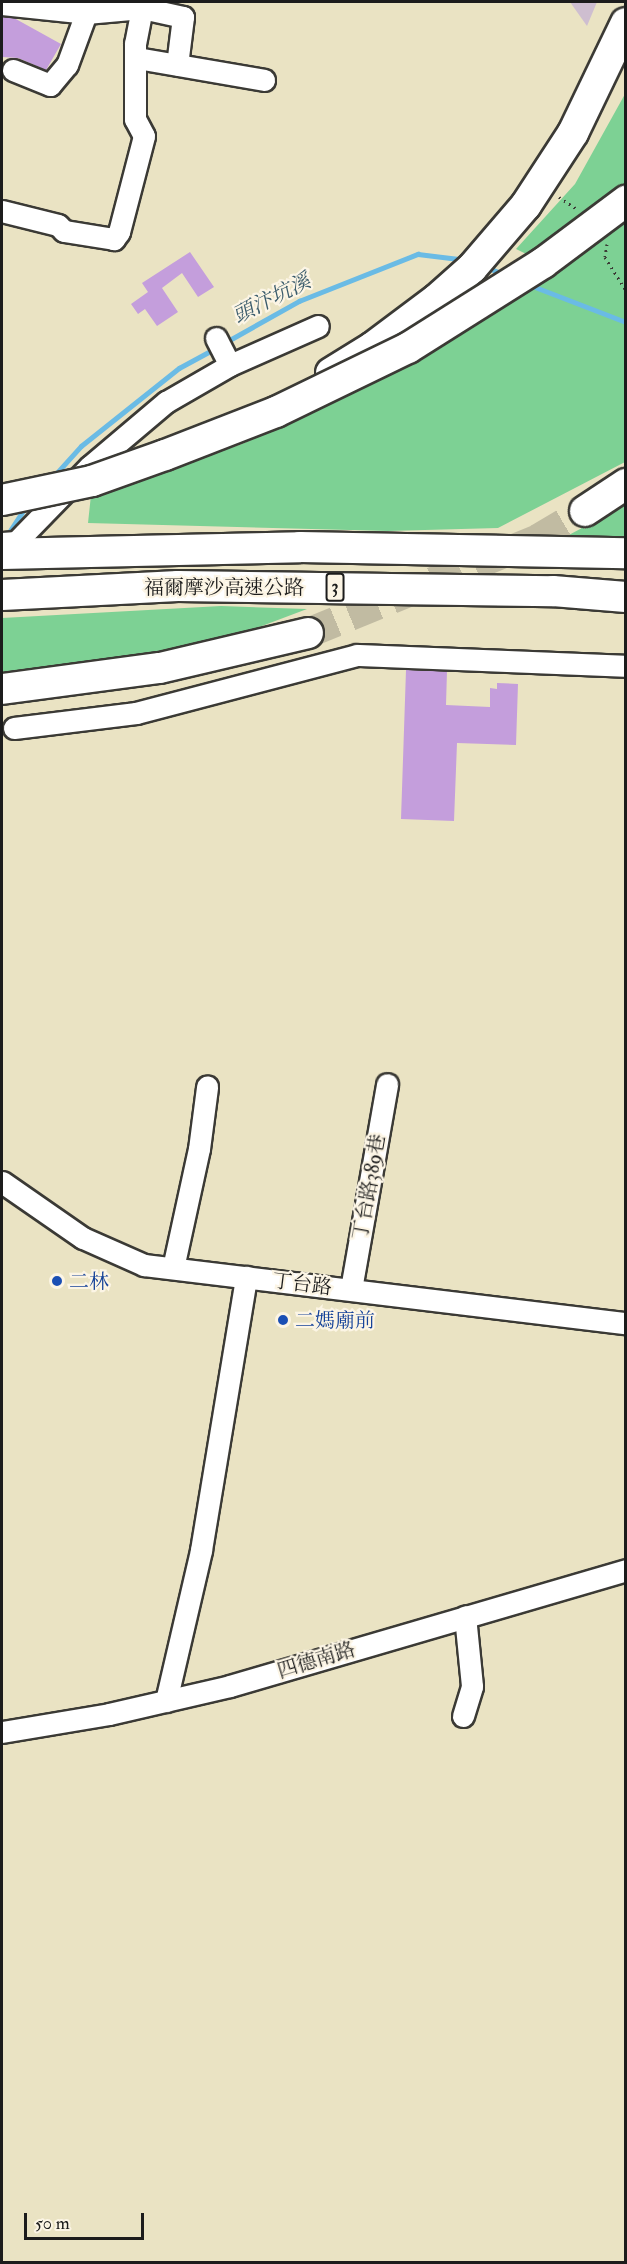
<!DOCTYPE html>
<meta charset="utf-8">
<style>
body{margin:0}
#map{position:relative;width:627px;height:2264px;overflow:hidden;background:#eae3c3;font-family:"IM FELL Double Pica","Noto Serif TC",serif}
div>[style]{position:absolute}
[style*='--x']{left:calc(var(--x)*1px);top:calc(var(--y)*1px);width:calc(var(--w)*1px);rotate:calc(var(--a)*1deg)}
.industrial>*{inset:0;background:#cebed0}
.green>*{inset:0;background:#7dd194}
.stream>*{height:4.5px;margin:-2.25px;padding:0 2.25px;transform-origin:2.25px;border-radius:2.25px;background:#6abbe5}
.building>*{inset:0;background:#c49edc}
.highway-tunnel>*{height:30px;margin-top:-15px;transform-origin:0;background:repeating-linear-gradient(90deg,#c1bba2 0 30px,transparent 0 45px)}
.path>*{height:3px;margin-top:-1.5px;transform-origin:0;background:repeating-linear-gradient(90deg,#3b3a35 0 1.5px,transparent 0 6px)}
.roads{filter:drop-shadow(2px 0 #3b3a35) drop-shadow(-2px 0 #3b3a35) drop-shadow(0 2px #3b3a35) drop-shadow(0 -2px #3b3a35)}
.minor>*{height:21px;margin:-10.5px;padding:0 10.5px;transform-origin:10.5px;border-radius:10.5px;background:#fff}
.highway>*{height:30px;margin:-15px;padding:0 15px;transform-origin:15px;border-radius:15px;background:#fff}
.bridges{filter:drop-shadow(2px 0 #3b3a35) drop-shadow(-2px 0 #3b3a35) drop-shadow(0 2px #3b3a35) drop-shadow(0 -2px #3b3a35)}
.highway-bridge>*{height:30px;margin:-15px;padding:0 15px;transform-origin:15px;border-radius:15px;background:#fff}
.dots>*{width:16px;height:16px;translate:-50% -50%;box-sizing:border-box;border:3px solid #fcf5e5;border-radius:50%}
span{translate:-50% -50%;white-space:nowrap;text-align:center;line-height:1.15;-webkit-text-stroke:4.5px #fcf5e5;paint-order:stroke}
.shield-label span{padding:2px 4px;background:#fcf5e5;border:2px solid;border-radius:4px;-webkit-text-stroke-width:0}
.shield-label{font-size:18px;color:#1c1c1c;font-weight:700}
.street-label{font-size:20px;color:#1c1c1c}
.transit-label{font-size:20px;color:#164399}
.left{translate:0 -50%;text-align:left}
.water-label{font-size:21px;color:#3b5c6c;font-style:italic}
.frame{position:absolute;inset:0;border:3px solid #1c1c1c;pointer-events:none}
.scale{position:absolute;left:24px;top:2213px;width:120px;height:27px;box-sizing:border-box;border:3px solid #1c1c1c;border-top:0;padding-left:8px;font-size:18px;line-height:21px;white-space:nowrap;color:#1c1c1c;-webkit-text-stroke:4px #fcf5e5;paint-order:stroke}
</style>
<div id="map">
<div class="industrial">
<div style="clip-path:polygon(570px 2px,597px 2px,587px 26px)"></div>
</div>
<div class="green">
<div style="clip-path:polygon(625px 94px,625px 462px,498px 528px,388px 531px,88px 523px,91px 495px,242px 444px,367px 386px,561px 271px,516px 249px,575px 184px)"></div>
<div style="clip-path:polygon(625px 505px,625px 536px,567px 536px)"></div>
<div style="clip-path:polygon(221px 606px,307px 609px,246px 632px,163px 654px,2px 679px,2px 618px)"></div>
</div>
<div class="stream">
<div style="--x:486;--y:267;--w:18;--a:22"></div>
<div style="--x:530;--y:285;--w:103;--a:21.1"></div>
<div style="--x:226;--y:342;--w:84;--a:-29.3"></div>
<div style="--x:299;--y:301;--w:128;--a:-21.6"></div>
<div style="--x:418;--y:254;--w:49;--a:7"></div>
<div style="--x:54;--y:476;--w:40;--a:-48"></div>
<div style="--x:81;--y:446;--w:125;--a:-38.5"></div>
<div style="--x:179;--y:368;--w:42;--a:-28.4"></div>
<div style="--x:6;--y:537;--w:33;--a:-57"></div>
</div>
<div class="building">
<div style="clip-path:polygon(2px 17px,14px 18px,61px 44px,46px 70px,18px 58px,2px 57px)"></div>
<div style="clip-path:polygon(190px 252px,214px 287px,198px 297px,182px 273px,162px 288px,178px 312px,157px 326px,145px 309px,138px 314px,131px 304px,148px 292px,142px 283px)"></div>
<div style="clip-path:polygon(406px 670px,447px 671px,446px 705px,490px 707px,490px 688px,497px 689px,497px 683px,518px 684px,516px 745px,457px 743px,454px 821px,401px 819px)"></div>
</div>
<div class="highway-tunnel">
<div style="--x:308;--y:633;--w:248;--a:-22.2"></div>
<div style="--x:538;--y:539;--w:55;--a:-30.8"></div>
</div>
<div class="path">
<div style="--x:559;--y:197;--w:23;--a:34"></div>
<div style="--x:607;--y:244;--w:13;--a:99"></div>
<div style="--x:605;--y:257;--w:39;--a:58"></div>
</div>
<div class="roads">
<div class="minor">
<div style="--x:2;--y:4;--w:84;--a:6.1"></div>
<div style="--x:86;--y:13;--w:56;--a:-5.1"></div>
<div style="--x:142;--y:8;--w:36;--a:101"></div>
<div style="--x:135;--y:43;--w:76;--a:90"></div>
<div style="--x:135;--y:119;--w:19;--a:62"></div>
<div style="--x:144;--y:136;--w:99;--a:104.6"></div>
<div style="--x:119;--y:232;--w:9;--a:126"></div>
<div style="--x:114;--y:239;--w:51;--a:-170.9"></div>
<div style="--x:64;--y:231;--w:8;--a:-135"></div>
<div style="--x:58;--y:225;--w:58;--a:-166"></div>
<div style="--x:142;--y:8;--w:42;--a:12.4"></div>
<div style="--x:183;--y:17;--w:48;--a:97.1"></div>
<div style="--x:137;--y:58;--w:129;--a:9.8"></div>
<div style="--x:13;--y:70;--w:40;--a:22"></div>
<div style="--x:50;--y:85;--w:26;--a:-50"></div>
<div style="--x:67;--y:65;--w:55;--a:-69.9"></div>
<div style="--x:216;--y:338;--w:30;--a:63"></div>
<div style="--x:2;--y:543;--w:14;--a:-4"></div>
<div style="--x:16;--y:542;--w:105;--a:-45.8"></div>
<div style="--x:89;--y:467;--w:101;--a:-40.2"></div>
<div style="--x:166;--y:402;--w:74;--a:-30"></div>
<div style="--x:230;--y:365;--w:96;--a:-23.9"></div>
<div style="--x:14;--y:728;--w:123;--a:-7"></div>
<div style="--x:136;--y:713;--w:228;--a:-14.7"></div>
<div style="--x:357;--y:655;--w:269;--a:2.3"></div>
<div style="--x:2;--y:1182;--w:98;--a:34.7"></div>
<div style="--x:83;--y:1238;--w:67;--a:23.9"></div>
<div style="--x:144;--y:1265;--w:485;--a:6.9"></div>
<div style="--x:173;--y:1268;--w:122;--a:-77.7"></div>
<div style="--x:199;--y:1149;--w:63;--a:-82.6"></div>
<div style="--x:351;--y:1289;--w:208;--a:-80"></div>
<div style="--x:166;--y:1701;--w:155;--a:-76.9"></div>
<div style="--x:201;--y:1550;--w:277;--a:-80.6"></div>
<div style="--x:463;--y:1716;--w:31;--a:-73"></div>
<div style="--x:472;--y:1686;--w:70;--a:-95.7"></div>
<div style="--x:2;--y:1732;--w:109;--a:-9.5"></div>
<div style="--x:109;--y:1714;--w:124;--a:-13"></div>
<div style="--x:230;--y:1686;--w:413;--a:-16.3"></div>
</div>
<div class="highway">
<div style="--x:331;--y:373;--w:49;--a:-31.8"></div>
<div style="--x:373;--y:347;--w:80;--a:-36.9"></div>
<div style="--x:437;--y:299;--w:47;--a:-41.5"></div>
<div style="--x:472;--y:268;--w:83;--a:-49.4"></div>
<div style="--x:526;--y:205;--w:86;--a:-56.9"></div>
<div style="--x:573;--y:133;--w:122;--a:-64.3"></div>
<div style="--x:585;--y:511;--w:49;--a:-33.4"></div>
<div style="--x:2;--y:554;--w:298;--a:-1.3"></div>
<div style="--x:300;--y:547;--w:326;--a:1.1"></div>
<div style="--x:2;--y:595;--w:176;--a:-2.9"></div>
<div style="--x:178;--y:586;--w:375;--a:0.8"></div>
<div style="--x:553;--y:591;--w:73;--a:4.7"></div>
<div style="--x:2;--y:689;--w:159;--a:-7.6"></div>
<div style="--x:160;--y:668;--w:152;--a:-13.3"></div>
</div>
</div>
<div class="bridges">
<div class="highway-bridge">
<div style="--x:2;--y:500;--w:92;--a:-11.9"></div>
<div style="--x:92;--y:481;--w:77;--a:-19.6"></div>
<div style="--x:165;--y:455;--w:119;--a:-21.2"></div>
<div style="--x:276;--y:412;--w:147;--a:-25.9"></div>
<div style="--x:408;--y:348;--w:160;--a:-32.2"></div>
<div style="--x:543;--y:263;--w:104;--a:-36.8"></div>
</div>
</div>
<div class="dots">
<div style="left:57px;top:1281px;background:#1a4fb4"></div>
<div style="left:283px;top:1320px;background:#1a4fb4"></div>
</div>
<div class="shield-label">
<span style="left:335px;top:587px">3</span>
</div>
<div class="street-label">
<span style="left:224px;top:587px">福爾摩沙高速公路</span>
<span style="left:369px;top:1187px;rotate:-80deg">丁台路389巷</span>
<span style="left:302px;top:1284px;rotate:7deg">丁台路</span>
<span style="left:316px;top:1660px;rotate:-17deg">四德南路</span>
</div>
<div class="transit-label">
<span class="left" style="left:69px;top:1281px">二林</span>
<span class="left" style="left:295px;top:1320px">二媽廟前</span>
</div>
<div class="water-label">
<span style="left:272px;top:299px;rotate:-27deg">頭汴坑溪</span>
</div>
<div class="frame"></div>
<div class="scale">50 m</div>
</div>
